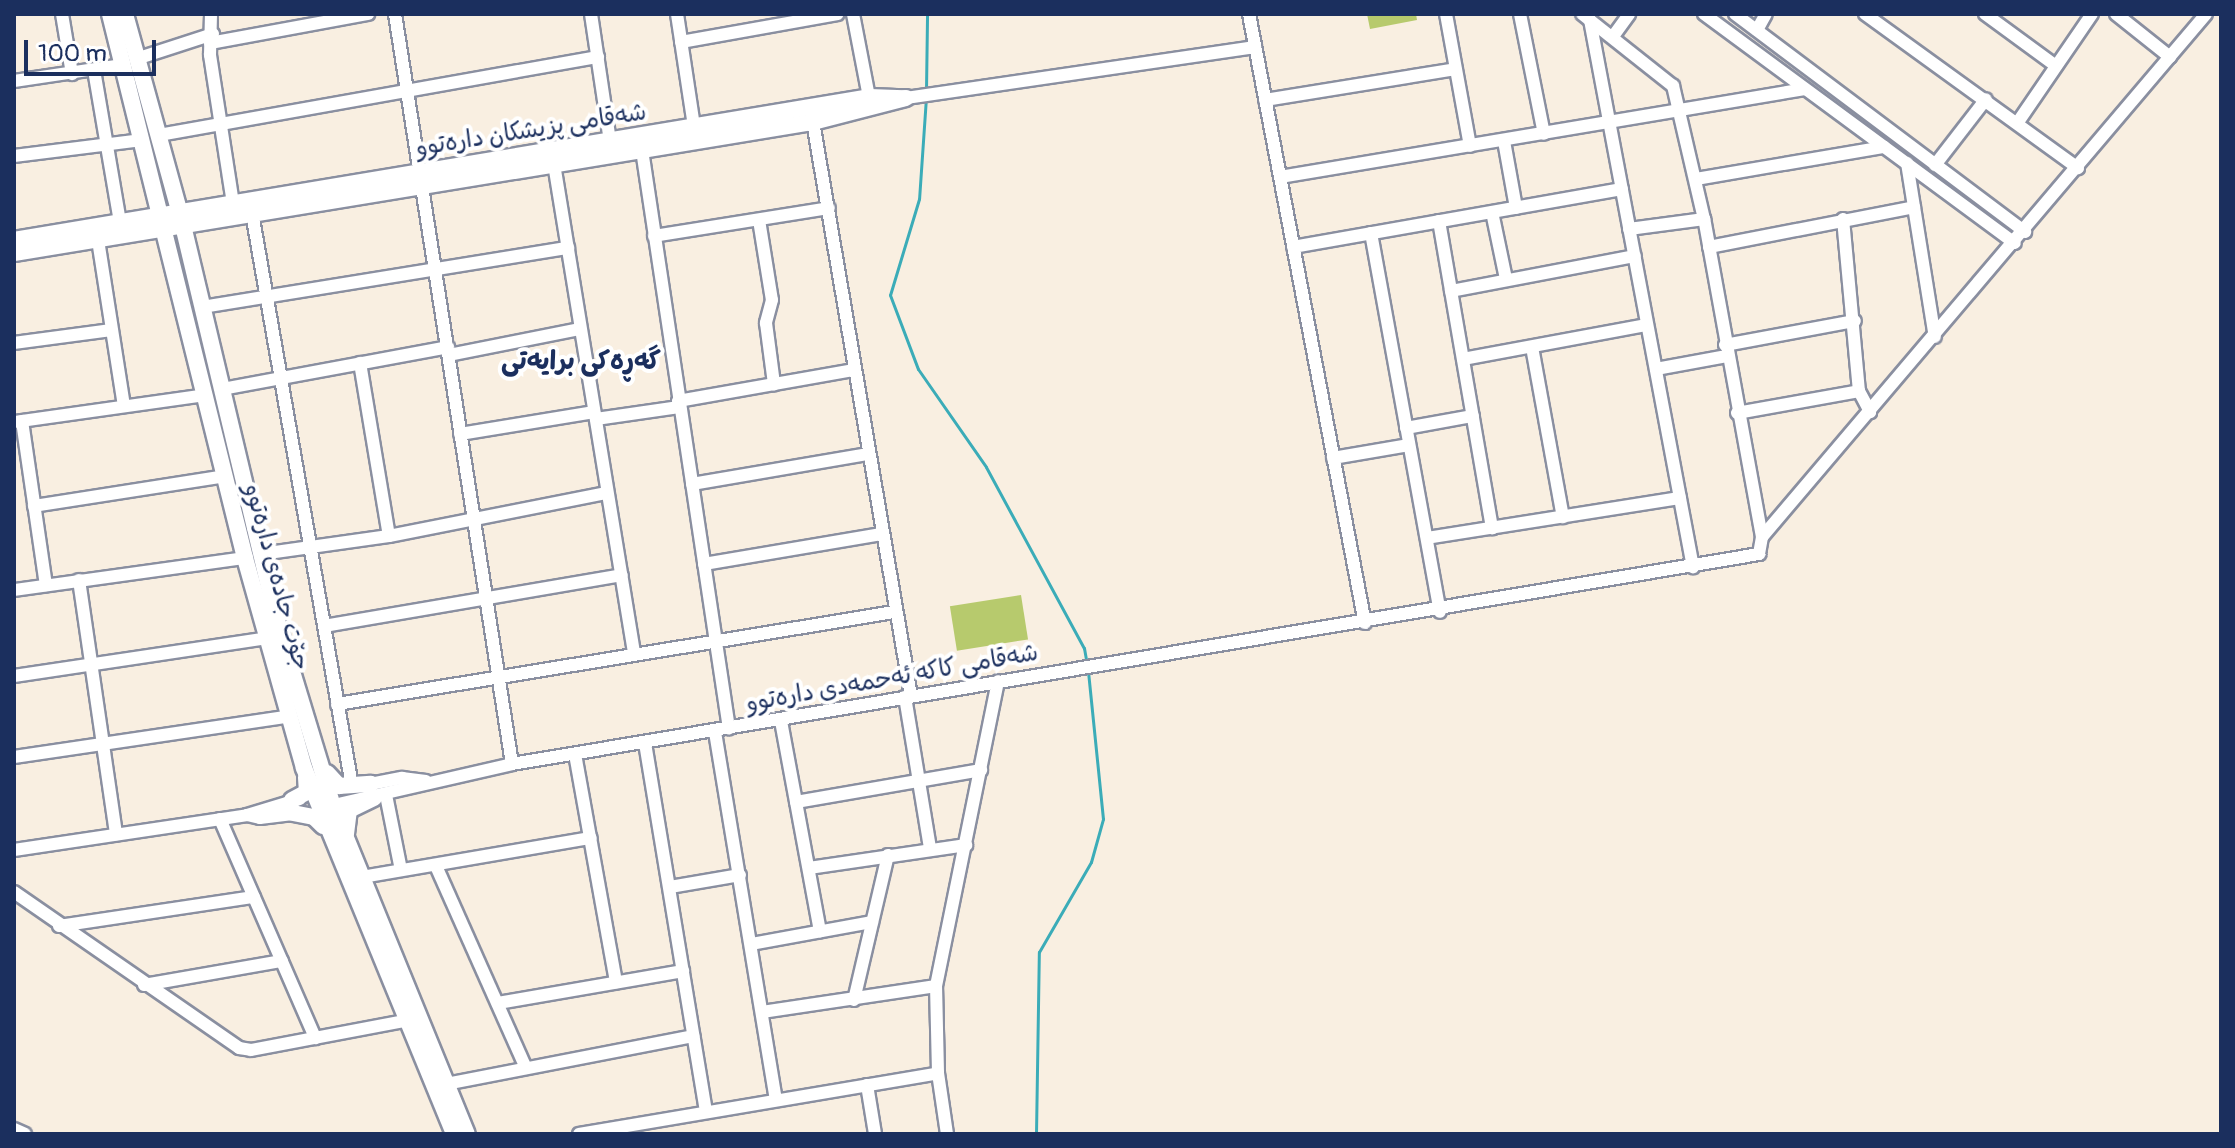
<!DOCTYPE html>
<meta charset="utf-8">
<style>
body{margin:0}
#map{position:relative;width:2235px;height:1148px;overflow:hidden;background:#f9efe1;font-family:Pangolin,"Playpen Sans Arabic",sans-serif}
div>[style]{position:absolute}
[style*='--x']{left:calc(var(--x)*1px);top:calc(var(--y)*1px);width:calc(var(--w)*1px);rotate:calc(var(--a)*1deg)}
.green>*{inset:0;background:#b7ca6d;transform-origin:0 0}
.stream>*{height:3px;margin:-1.5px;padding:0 1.5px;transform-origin:1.5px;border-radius:1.5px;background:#3bacb8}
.roads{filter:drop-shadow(2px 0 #8a8fa0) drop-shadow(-2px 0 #8a8fa0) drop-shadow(0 2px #8a8fa0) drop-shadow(0 -2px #8a8fa0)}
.minor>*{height:12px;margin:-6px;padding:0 6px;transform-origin:6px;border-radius:6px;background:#fff}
.major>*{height:16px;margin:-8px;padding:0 8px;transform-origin:8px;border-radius:8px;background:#fff}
span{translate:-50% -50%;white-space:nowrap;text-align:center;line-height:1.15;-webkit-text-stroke:8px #fff;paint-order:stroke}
.street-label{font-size:24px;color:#1b2f5e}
.neighbourhood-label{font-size:26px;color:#1b2f5e;font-weight:700}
.frame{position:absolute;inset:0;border:16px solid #1b2f5e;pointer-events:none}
.scale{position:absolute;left:24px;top:40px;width:132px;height:36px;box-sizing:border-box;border:4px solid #1b2f5e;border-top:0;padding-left:10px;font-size:24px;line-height:28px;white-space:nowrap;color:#1b2f5e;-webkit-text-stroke:6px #fff;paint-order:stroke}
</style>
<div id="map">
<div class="green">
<div style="clip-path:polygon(1367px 14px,1416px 14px,1417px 20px,1370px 29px)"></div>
<div style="left:1021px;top:595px;width:45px;height:72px;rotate:81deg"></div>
</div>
<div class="stream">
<div style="--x:926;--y:90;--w:76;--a:-89.2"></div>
<div style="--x:926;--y:97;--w:102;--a:93.9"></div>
<div style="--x:919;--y:199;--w:100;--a:106.8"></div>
<div style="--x:890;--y:295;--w:79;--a:69.3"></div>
<div style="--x:918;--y:369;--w:119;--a:55.2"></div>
<div style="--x:986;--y:467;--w:206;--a:61.6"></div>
<div style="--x:1084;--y:648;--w:17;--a:80"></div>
<div style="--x:1036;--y:1134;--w:182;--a:-89.1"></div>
<div style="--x:1039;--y:952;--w:104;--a:-60"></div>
<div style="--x:1091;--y:862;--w:45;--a:-74.4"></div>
<div style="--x:1103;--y:819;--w:148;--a:-95.8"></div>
</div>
<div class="roads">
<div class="minor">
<div style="--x:62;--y:14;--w:61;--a:80.5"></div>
<div style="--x:211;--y:14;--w:41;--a:91.4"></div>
<div style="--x:210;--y:55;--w:151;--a:81.2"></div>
<div style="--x:395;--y:14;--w:759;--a:81.13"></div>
<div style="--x:591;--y:14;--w:128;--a:81.5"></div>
<div style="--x:677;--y:14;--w:114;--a:81.4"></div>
<div style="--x:853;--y:14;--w:85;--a:79.1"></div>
<div style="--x:1249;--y:14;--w:620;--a:79.22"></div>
<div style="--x:1446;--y:14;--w:134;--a:79.7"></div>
<div style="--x:1520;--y:14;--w:122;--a:78.7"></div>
<div style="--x:1704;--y:14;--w:386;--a:36.4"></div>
<div style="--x:1735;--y:14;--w:363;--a:36.9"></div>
<div style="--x:1865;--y:14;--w:263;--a:35.9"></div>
<div style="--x:1985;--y:14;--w:88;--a:36.2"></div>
<div style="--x:2116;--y:14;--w:69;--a:38.5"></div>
<div style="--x:1590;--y:20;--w:557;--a:79.34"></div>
<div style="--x:1757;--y:30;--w:18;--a:-61"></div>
<div style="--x:1614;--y:35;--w:26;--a:-54"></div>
<div style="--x:681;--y:42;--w:159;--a:-10.1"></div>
<div style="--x:210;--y:43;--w:161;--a:-10.4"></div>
<div style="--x:136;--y:59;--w:81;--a:-18"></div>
<div style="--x:94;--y:70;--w:154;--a:80.3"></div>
<div style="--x:14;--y:81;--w:110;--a:-8.4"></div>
<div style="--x:906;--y:98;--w:353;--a:-8.3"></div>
<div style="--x:1265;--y:100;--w:193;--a:-9.2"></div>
<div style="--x:813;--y:122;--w:582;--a:80.31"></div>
<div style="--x:2018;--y:122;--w:131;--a:-55.6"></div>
<div style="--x:159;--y:135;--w:446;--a:-10.1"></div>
<div style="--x:1504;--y:141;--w:68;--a:79.8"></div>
<div style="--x:642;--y:150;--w:585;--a:81.45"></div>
<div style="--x:14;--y:156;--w:129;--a:-7.1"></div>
<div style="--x:1907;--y:163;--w:176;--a:80.9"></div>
<div style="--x:554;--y:164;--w:497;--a:80.7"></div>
<div style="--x:1935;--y:165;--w:83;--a:-52.3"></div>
<div style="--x:1280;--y:177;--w:532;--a:-9.52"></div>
<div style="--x:1696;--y:179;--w:191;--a:-9.7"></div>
<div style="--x:1492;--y:212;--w:68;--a:78.2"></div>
<div style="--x:252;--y:213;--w:582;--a:80.1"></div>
<div style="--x:1843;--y:219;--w:173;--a:84.7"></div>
<div style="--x:1859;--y:391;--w:24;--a:62"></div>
<div style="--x:759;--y:220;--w:81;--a:80.8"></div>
<div style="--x:772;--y:300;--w:24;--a:105"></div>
<div style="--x:766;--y:323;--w:62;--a:82.5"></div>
<div style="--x:1439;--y:221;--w:312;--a:80.2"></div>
<div style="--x:1629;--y:229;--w:76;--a:-7.6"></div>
<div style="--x:1371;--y:233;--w:385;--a:79.7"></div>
<div style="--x:654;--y:236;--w:177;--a:-9.1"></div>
<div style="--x:98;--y:240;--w:168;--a:81.1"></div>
<div style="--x:1293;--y:247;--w:334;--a:-10"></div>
<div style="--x:1709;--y:247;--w:209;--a:-11"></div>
<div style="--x:1451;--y:291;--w:187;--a:-10.8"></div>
<div style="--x:202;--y:307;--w:371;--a:-9.2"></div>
<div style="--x:14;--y:343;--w:98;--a:-7.6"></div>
<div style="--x:1725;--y:345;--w:132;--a:-10.5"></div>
<div style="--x:1532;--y:347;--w:173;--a:79.7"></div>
<div style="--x:449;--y:355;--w:133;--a:-11.3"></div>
<div style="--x:1463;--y:359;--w:187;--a:-10.5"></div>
<div style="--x:360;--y:363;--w:175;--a:80.5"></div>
<div style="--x:1656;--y:369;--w:72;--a:-10.4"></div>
<div style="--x:222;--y:389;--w:230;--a:-10.5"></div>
<div style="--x:678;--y:401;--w:179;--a:-10"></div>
<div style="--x:1737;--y:413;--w:124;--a:-10.2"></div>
<div style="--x:596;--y:419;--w:84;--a:-8.2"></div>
<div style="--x:22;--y:421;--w:166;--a:81.7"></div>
<div style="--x:14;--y:422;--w:194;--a:-8"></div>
<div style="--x:1406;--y:428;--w:68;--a:-10.2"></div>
<div style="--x:460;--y:434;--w:136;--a:-9.3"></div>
<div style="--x:1333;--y:458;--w:77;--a:-9.7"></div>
<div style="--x:692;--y:484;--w:179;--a:-9.7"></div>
<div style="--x:34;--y:506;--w:193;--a:-8.9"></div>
<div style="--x:1762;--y:537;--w:686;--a:-49.67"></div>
<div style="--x:1427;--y:538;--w:256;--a:-9"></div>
<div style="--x:261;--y:554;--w:129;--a:-8"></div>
<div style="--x:389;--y:536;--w:222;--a:-11.2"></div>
<div style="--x:704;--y:564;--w:180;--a:-9.6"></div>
<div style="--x:79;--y:580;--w:257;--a:81.7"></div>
<div style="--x:14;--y:590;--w:233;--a:-7.9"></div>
<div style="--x:324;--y:626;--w:302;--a:-9.7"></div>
<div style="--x:14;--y:676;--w:256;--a:-8.5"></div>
<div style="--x:905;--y:697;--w:153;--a:80.6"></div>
<div style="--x:337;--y:704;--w:565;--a:-9.38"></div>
<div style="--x:781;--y:721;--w:214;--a:79.5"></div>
<div style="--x:715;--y:732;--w:373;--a:80.6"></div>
<div style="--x:645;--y:743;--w:374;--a:80.6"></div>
<div style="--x:575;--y:754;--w:232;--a:79.8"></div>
<div style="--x:14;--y:757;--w:279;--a:-8.4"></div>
<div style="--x:365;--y:785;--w:38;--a:-11"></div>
<div style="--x:402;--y:778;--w:24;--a:7"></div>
<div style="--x:386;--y:795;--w:76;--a:78.7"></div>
<div style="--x:796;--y:802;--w:188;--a:-9.8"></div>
<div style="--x:325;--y:807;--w:192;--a:-12.9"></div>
<div style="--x:512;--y:764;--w:1265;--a:-9.56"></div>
<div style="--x:1759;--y:554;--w:17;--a:-80"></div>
<div style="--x:1762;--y:537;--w:323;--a:-100.3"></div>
<div style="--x:1704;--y:219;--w:137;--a:-103.1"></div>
<div style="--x:1673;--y:86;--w:116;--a:-141.6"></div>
<div style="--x:247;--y:815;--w:55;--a:-16.8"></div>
<div style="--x:220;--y:819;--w:239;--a:66.5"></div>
<div style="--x:14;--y:850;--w:236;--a:-8.5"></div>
<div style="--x:247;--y:815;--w:13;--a:13"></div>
<div style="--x:260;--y:818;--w:39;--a:-7"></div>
<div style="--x:436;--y:866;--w:221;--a:66"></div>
<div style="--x:809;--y:868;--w:159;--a:-8.3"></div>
<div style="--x:362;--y:877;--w:232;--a:-9.7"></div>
<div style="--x:670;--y:887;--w:71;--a:-9.7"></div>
<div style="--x:14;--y:892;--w:274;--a:34.7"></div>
<div style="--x:239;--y:1048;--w:12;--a:9"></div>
<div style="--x:251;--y:1050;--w:156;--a:-10.7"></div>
<div style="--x:59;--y:926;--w:197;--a:-8.5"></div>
<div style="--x:751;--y:944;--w:123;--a:-10.3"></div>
<div style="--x:144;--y:985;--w:140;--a:-9.9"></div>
<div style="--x:854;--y:1000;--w:149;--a:-76.8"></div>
<div style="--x:498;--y:1003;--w:188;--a:-9.8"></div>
<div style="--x:762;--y:1012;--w:176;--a:-8.5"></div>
<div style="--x:446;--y:1084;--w:252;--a:-11"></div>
<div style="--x:867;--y:1085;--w:50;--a:80.7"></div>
<div style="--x:14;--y:1129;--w:12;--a:24"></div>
<div style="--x:579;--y:1134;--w:364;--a:-9.6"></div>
<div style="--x:947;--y:1134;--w:62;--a:-98.4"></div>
<div style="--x:938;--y:1073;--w:87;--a:-91.3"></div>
<div style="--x:936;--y:986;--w:311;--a:-78.5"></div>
</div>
<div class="major">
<div style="--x:110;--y:14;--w:561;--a:76.06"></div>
<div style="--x:245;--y:558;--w:218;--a:74.3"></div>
<div style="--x:304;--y:768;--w:396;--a:67.7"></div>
<div style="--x:125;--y:14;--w:206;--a:74.6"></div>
<div style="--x:180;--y:213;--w:431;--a:76.6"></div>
<div style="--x:280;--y:632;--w:182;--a:73.1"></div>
<div style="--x:333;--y:806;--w:354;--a:67.8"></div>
<div style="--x:14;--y:240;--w:867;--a:-9.49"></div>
<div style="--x:869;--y:97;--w:35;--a:2"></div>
<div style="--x:14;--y:253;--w:810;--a:-9.31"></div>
<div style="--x:813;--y:122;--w:96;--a:-14.5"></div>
<div style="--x:327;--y:773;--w:18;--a:47"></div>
<div style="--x:339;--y:786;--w:32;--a:-4"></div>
<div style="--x:292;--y:800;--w:17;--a:-28"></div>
<div style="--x:307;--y:792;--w:15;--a:-94"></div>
<div style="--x:293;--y:813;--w:21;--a:11"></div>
<div style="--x:314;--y:817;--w:13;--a:45"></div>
<div style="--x:346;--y:834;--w:24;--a:-83"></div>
<div style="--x:349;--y:810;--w:28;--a:-26"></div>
</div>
</div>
<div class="street-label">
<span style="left:531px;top:130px;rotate:-9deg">شەقامی پزیشکان دارەتوو</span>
<span style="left:277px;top:577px;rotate:75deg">جۆت جادەی دارەتوو</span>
<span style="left:892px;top:678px;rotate:-10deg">شەقامی کاکە ئەحمەدی دارەتوو</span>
</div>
<div class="neighbourhood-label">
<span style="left:581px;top:362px">گەڕەکی برایەتی</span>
</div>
<div class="frame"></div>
<div class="scale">100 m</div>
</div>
